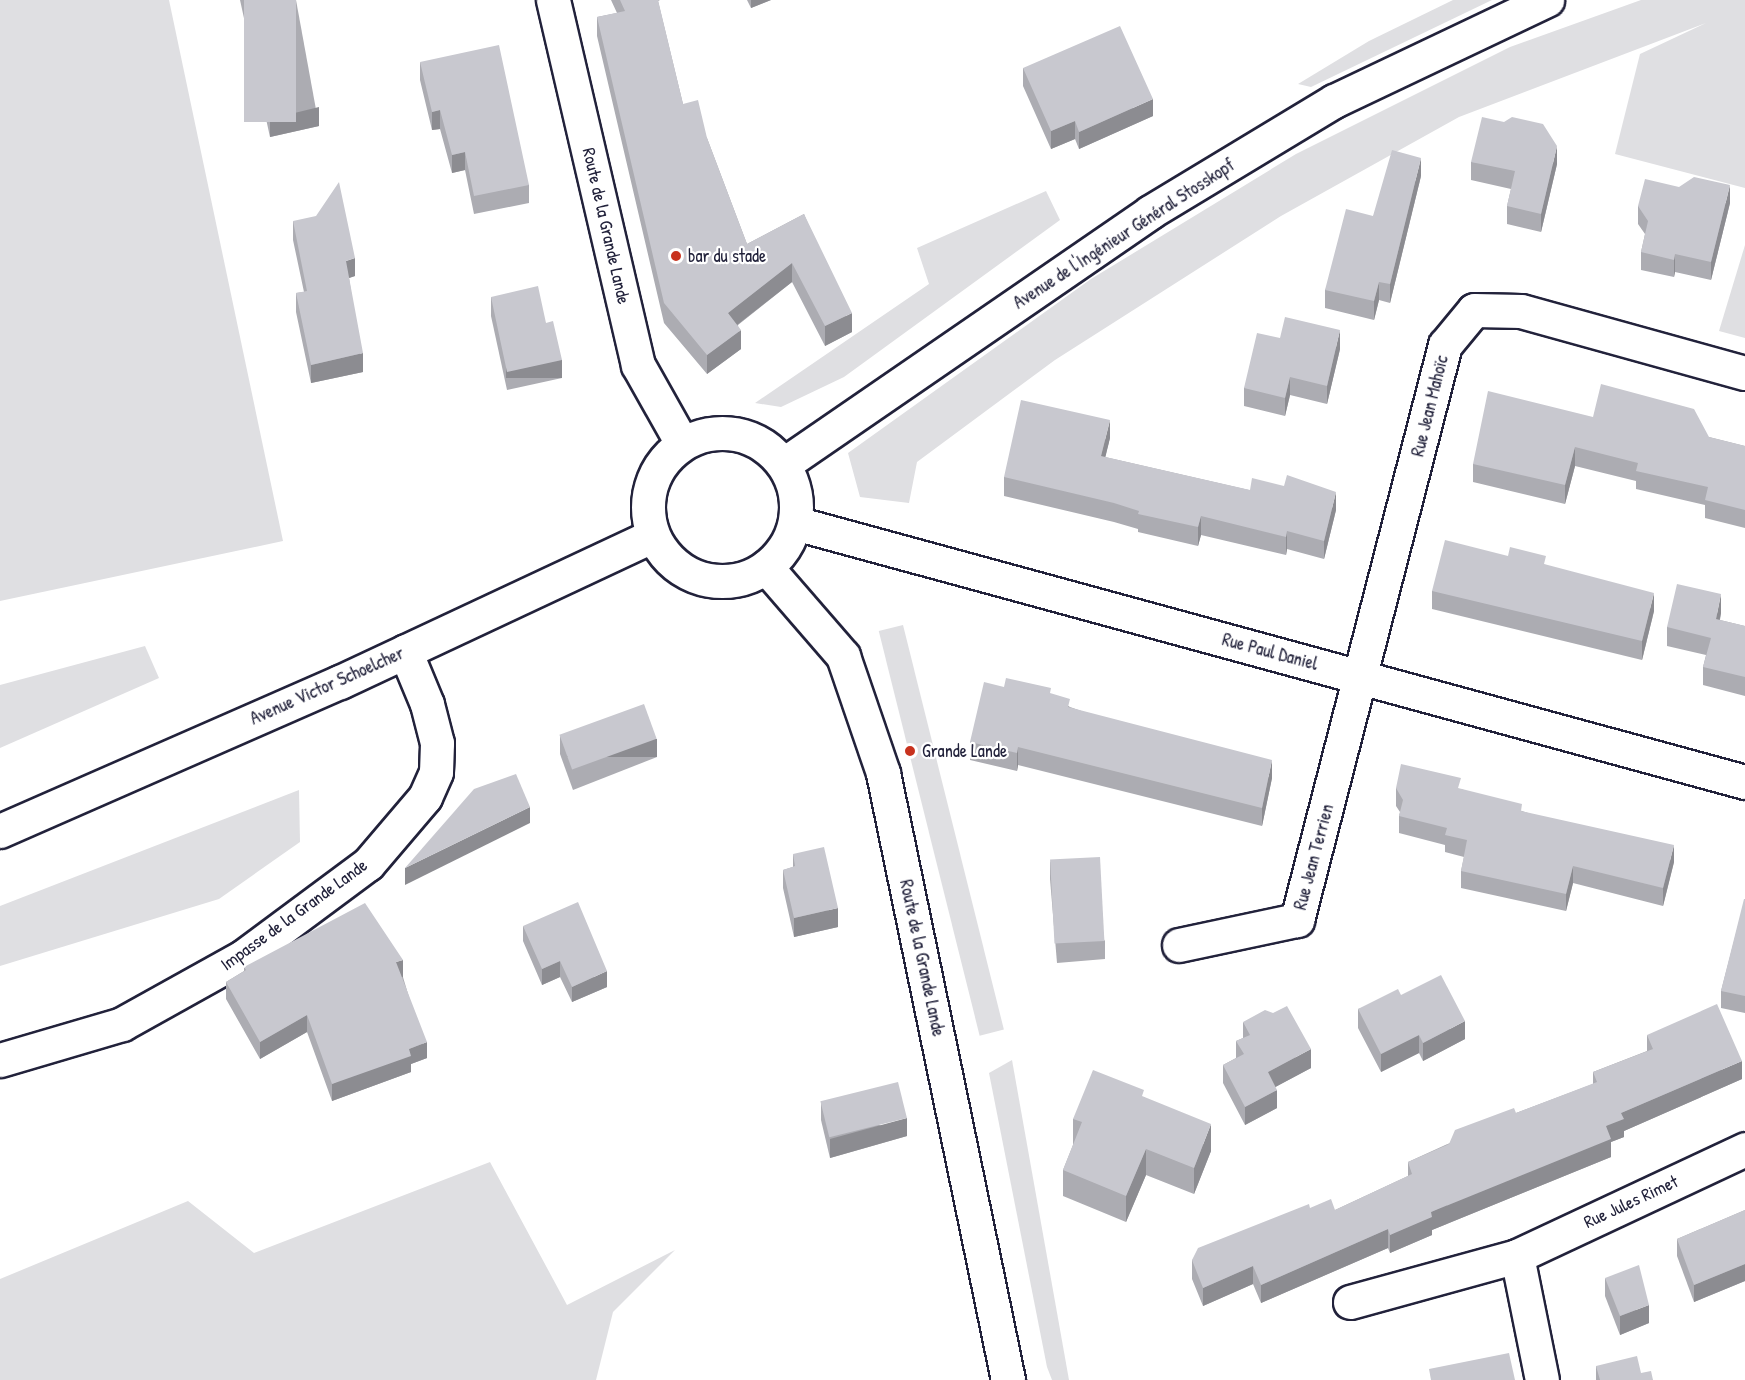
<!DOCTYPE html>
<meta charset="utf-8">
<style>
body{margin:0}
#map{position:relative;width:1745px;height:1380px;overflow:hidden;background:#fff;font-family:"Patrick Hand",sans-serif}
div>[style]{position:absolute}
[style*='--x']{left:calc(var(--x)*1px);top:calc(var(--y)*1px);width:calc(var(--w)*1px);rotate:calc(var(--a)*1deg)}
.green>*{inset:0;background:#dfdfe2;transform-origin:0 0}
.roads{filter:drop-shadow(2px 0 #22223b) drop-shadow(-2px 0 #22223b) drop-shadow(0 2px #22223b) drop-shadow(0 -2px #22223b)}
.street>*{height:33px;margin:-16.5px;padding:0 16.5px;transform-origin:16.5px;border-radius:16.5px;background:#fff}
.secondary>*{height:33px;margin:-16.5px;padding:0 16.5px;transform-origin:16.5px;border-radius:16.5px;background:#fff}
.secondary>.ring{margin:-16.5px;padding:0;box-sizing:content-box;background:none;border:33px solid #fff;border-radius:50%}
.wall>*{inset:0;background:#acacb2}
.shaded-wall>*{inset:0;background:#8c8c91;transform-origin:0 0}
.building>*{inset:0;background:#c8c8cf;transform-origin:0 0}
.dots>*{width:16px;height:16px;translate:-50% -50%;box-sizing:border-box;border:3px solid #fff;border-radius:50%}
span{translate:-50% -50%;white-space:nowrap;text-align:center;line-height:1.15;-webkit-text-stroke:4.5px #fff;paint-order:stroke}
.street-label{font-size:18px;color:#22223b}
.poi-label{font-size:18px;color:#22223b}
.left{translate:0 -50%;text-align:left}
</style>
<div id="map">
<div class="green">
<div style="clip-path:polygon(0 0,169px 0,283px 541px,0 601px)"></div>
<div style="clip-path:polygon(1453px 0,1492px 0,1311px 87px,1298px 84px,1369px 41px)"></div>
<div style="clip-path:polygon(1641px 0,1745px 0,1745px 188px,1615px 154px,1640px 54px,1706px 23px,1459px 117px,1281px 216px,1055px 360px,917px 462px,909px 503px,860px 497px,848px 453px,1091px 279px,1296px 154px,1510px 47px)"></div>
<div style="clip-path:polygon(1046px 191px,1060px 220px,844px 377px,781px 407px,755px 403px,929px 284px,917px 248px)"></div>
<div style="clip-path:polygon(1745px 245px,1745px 338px,1719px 331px)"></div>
<div style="left:903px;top:625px;width:417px;height:25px;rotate:76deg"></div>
<div style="clip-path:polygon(145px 646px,159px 678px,0 748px,0 685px)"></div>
<div style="clip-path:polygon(299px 790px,300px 842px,219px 899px,0 966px,0 906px)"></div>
<div style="clip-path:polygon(1012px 1060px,1069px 1380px,1052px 1380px,1047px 1367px,989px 1073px)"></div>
<div style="clip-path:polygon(490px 1162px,567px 1305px,675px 1250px,613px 1312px,596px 1380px,0 1380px,0 1279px,188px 1201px,254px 1253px)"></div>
</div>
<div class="roads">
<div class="street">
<div style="--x:553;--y:0;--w:375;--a:76.9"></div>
<div style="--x:638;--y:365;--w:90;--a:60.6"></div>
<div style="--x:784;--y:464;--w:444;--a:-34.5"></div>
<div style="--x:1150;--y:212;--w:215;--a:-31.1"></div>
<div style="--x:1334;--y:101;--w:236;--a:-25.4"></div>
<div style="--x:795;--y:523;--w:985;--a:15.25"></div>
<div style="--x:0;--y:831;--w:371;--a:-23.7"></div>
<div style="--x:340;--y:682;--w:344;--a:-25.1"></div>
<div style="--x:1179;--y:945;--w:121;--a:-12"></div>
<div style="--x:1297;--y:920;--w:594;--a:-75.57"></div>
<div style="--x:1445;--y:345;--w:45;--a:-50.4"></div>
<div style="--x:1474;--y:310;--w:47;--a:1.2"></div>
<div style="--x:1521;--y:311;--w:232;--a:15.5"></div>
<div style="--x:0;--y:1060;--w:127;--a:-16.4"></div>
<div style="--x:122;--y:1024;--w:140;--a:-29.1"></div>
<div style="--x:244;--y:956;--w:154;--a:-36.6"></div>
<div style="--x:368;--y:864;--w:88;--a:-49.6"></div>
<div style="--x:425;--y:797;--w:27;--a:-66"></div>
<div style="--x:436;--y:772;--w:29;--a:-88"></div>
<div style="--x:437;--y:743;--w:40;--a:-104.4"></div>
<div style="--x:427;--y:704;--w:57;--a:-112.5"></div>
<div style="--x:1517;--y:1256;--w:126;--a:78.6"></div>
<div style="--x:1350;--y:1302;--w:173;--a:-15.4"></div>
<div style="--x:1517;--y:1256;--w:252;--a:-25.1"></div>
</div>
<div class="secondary">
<div class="ring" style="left:648px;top:433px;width:115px;height:115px"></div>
<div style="--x:766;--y:567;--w:118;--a:49.1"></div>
<div style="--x:843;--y:656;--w:124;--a:71.1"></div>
<div style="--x:883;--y:773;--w:620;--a:78.36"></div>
</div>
</div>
<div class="wall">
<div style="clip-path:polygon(240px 0,296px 0,319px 126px,270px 137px)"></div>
<div style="clip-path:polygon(611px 0,660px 0,658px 1px,683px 104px,707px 138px,747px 244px,804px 214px,852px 332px,825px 346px,792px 282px,738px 325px,741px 349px,707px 374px,664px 323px,597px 36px,597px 17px,617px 13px)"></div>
<div style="clip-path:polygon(747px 0,771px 0,751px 8px)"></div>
<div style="clip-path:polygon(420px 62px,529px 185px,529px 203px,474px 214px,465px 170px,452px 173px,440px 129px,432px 130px,420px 80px)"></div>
<div style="clip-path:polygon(1023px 68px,1153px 116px,1079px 149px,1075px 139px,1051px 149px,1023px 86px)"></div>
<div style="clip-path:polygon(1471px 162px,1557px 164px,1541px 232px,1507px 224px,1507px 206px,1511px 189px,1471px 180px)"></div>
<div style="clip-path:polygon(1421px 176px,1390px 303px,1379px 300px,1374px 320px,1325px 308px,1325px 290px,1373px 216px)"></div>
<div style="clip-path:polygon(1730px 203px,1711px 280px,1675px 272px,1674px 277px,1641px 270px,1641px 252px,1645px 234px,1638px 224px,1638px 206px)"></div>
<div style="clip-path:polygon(293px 221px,355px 276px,349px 278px,363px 372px,311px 383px,296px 312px,296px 293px,304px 292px,293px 240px)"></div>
<div style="clip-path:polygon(491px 297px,546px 323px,562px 378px,507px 390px,491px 316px)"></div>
<div style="clip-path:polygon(1280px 338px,1340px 349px,1327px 404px,1290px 395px,1285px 416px,1244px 406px,1244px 388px)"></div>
<div style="clip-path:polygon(1593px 417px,1709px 437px,1745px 446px,1745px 528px,1705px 518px,1705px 505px,1636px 489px,1636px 481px,1575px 466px,1565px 504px,1473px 482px,1473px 464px)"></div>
<div style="clip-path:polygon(1110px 438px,1105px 457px,1336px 510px,1324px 559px,1287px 549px,1286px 555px,1201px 535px,1198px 546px,1138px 532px,1138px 529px,1114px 522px,1004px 496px,1004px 477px)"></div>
<div style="clip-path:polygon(1508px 556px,1546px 565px,1654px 611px,1642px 660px,1432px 609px,1432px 591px)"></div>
<div style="clip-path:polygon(1721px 613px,1720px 620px,1745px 626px,1745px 696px,1703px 685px,1703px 667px,1706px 655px,1667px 646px,1667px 627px)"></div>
<div style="clip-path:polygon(1051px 694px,1070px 707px,1272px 778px,1262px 826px,1018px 765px,1017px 771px,970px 760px,970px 742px)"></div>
<div style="clip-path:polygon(560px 736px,657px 757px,573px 790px,560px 754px)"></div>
<div style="clip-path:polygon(1396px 788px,1461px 789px,1522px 811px,1674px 862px,1663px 906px,1573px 883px,1566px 911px,1461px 888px,1461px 871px,1464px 857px,1445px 852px,1445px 845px,1399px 833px,1399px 816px,1400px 812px,1396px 806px)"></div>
<div style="clip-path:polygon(793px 854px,838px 927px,794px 937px,783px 888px,783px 870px,793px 867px)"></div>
<div style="clip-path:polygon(1050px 861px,1105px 941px,1105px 959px,1057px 963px,1050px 879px)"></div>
<div style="clip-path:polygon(1745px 899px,1745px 1013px,1721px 1008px,1721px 991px)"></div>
<div style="clip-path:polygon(523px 926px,607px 987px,572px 1002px,560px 977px,542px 985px,523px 941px)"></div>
<div style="clip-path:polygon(244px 967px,403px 977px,427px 1058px,411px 1064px,411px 1072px,332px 1101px,307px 1032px,260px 1059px,226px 999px,226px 982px,244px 971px)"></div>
<div style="clip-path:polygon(1401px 995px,1465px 1039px,1423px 1061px,1419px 1053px,1381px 1072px,1358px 1028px,1358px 1009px)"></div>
<div style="clip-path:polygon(1243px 1022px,1311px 1068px,1275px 1087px,1277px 1108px,1245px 1125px,1223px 1083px,1223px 1065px,1236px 1058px,1236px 1041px,1243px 1038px)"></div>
<div style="clip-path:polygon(1647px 1035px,1742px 1079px,1624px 1131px,1624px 1137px,1611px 1142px,1611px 1157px,1432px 1230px,1432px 1235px,1390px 1253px,1388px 1248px,1261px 1303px,1253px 1284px,1203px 1306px,1192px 1279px,1192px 1260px,1310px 1208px,1335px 1210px,1408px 1176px,1408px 1162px,1516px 1113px,1593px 1084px,1593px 1072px,1647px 1051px)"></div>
<div style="clip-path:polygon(1144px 1097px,1211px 1151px,1194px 1194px,1146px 1175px,1126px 1222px,1063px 1196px,1063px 1170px,1073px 1145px,1073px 1119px)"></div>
<div style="clip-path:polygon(821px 1102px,907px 1136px,830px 1158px,821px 1120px)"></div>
<div style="clip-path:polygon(1745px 1210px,1745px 1281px,1694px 1302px,1677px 1256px,1677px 1239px)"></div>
<div style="clip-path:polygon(1605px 1278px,1649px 1323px,1620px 1335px,1605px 1296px)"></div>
<div style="clip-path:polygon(1596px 1366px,1641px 1373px,1653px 1380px,1596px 1380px)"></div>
</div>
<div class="shaded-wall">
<div style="clip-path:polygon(751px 0,771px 0,751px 8px)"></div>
<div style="clip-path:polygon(1153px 99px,1153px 116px,1079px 149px,1079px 132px)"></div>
<div style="clip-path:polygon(319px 107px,319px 126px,270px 137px,270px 119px)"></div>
<div style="clip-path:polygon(440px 110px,440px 129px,432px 130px,432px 112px)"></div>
<div style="clip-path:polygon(1075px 121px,1075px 139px,1051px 149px,1051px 131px)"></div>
<div style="clip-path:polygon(1557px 146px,1557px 164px,1541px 232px,1541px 214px)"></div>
<div style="clip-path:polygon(465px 152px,465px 170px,452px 173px,452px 155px)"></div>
<div style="clip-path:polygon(1421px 158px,1421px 176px,1390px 303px,1390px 284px)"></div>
<div style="clip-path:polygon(1730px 185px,1730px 203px,1711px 280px,1711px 262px)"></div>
<div style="clip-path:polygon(1675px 254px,1675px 272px,1674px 277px,1674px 260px)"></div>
<div style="clip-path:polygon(355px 258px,355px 276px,346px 279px,346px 261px)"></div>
<div style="clip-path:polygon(792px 263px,792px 282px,728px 332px,728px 313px)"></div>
<div style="clip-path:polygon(1379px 282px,1379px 300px,1374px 320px,1374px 301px)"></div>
<div style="clip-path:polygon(852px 313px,852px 332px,825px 346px,825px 326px)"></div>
<div style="clip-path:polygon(741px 330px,741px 349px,707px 374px,707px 355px)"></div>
<div style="clip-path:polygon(1340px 330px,1340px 349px,1327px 404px,1327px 386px)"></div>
<div style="clip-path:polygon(363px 353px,363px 372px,311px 383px,311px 365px)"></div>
<div style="left:562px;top:360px;width:18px;height:56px;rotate:90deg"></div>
<div style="clip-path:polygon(1290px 377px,1290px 395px,1285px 416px,1285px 398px)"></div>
<div style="clip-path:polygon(1110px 420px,1110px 438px,1101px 475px,1101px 456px)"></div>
<div style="clip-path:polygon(1575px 447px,1575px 466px,1565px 504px,1565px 485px)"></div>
<div style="clip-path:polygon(1336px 492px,1336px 510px,1324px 559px,1324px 541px)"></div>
<div style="clip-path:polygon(1201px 516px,1201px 535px,1198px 546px,1198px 527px)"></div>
<div style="clip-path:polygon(1287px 531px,1287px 549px,1286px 555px,1286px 537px)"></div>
<div style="clip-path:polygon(1654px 593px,1654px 611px,1642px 660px,1642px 641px)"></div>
<div style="clip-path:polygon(1721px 594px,1721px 613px,1716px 637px,1716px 619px)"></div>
<div style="left:657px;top:739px;width:18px;height:90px;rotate:90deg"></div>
<div style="clip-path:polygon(1018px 747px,1018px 765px,1017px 771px,1017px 753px)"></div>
<div style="clip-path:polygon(1272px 760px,1272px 778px,1262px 826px,1262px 808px)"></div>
<div style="clip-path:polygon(530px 807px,530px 823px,405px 885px,405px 868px)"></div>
<div style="clip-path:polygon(1674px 845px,1674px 862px,1663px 906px,1663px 888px)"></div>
<div style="clip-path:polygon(1573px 866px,1573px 883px,1566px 911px,1566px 894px)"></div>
<div style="clip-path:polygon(838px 908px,838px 927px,794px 937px,794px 918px)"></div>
<div style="clip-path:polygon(403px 960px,403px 977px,396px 978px,396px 962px)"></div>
<div style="clip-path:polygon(560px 961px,560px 977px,542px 985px,542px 969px)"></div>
<div style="clip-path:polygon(607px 971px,607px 987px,572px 1002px,572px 987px)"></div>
<div style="clip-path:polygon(307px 1015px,307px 1032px,260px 1059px,260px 1042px)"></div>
<div style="clip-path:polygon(1465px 1021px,1465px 1039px,1423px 1061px,1423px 1043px)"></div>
<div style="clip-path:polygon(1419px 1035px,1419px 1053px,1381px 1072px,1381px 1054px)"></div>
<div style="clip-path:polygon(427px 1042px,427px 1058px,411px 1064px,411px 1072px,332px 1101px,332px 1084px,409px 1049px)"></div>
<div style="clip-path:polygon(1311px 1049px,1311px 1068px,1268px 1091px,1268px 1072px)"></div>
<div style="clip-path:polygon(1742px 1061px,1742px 1079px,1624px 1131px,1624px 1137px,1611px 1142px,1611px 1157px,1432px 1230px,1432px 1235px,1390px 1253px,1390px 1235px,1431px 1212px,1606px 1126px,1621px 1113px)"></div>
<div style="clip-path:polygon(1277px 1090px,1277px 1108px,1245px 1125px,1245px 1107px)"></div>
<div style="clip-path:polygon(907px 1118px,907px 1136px,830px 1158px,830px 1139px)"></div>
<div style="clip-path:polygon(1211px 1124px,1211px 1151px,1194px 1194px,1194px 1168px)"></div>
<div style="clip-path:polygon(1146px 1149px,1146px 1175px,1126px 1222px,1126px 1196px)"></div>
<div style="clip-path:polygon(1388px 1229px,1388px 1248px,1261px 1303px,1261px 1285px)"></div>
<div style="clip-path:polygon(1745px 1264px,1745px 1281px,1694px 1302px,1694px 1285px)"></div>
<div style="clip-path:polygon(1253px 1266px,1253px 1284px,1203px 1306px,1203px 1288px)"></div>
<div style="clip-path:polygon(1649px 1305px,1649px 1323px,1620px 1335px,1620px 1316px)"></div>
</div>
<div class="building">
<div style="left:244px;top:0;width:52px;height:122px"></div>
<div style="clip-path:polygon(620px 0,658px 0,683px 104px,698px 100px,707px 138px,747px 244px,804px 214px,852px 313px,825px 326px,792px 263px,728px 313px,741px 330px,707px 355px,664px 303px,597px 17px,625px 11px)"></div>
<div style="clip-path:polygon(1120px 26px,1153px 99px,1079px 132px,1075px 121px,1051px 131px,1023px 68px)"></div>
<div style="clip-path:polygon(499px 45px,529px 185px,474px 196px,465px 152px,452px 155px,440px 110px,432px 112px,420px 62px)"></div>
<div style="clip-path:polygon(1482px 117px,1504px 122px,1512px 117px,1543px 124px,1557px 146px,1541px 214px,1507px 206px,1515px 171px,1471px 162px)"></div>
<div style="clip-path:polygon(1392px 150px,1421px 158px,1390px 284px,1379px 282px,1374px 301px,1325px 290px,1346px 209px,1373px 216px)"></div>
<div style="clip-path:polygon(1694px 177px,1730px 185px,1711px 262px,1675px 254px,1674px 260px,1641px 252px,1648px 221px,1638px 206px,1645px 179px,1679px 187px)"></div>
<div style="clip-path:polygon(339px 182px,355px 258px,346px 261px,363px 353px,311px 365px,296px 293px,307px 291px,293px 221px,316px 216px)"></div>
<div style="clip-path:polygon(538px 286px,546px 323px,553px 321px,562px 360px,507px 372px,491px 297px)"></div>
<div style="clip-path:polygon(1285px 317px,1340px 330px,1327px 386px,1290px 377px,1285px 398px,1244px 388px,1257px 333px,1280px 338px)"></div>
<div style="clip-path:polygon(1601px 384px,1694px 409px,1709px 437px,1745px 446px,1745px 510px,1705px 500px,1708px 487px,1636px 471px,1638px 463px,1575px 447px,1565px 485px,1473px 464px,1488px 391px,1593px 417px)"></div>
<div style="clip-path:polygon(1021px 400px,1110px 420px,1101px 456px,1250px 490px,1252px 478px,1284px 486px,1287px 475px,1336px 492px,1324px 541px,1287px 531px,1286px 537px,1201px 516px,1198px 527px,1138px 514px,1139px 511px,1114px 503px,1004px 477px)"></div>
<div style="clip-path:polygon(1445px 540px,1508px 556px,1510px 547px,1546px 556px,1544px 564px,1654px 593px,1642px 641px,1432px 591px)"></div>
<div style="clip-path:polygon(1677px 584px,1721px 594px,1716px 619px,1745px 626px,1745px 677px,1703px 667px,1711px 638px,1667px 627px)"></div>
<div style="clip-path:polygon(1006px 678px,1051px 688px,1050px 693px,1070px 699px,1068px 707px,1272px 760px,1262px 808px,1018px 747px,1017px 753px,970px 742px,984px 682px,1004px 687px)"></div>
<div style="left:644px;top:704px;width:37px;height:90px;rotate:70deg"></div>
<div style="clip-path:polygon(1401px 764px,1461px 778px,1458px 788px,1522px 804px,1521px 811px,1674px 845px,1663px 888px,1573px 866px,1566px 894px,1461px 871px,1467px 840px,1445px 835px,1447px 828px,1399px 816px,1403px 800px,1396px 788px)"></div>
<div style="clip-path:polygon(516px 774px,530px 807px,405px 868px,474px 789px)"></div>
<div style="clip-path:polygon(824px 847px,838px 908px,794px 918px,783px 870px,795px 866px,793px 854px)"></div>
<div style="left:1100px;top:857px;width:84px;height:50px;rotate:87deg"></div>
<div style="clip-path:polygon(1744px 899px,1745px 899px,1745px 996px,1721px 991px)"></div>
<div style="clip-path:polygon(578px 902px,607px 971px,572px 987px,560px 961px,542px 969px,523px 926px)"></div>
<div style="clip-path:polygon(365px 903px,403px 960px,396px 962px,427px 1042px,409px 1049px,411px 1056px,332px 1084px,307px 1015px,260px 1042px,226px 982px,246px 970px,244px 967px)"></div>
<div style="clip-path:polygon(1441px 975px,1465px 1021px,1423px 1043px,1419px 1035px,1381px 1054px,1358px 1009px,1398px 989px,1401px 995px)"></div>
<div style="clip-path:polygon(1717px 1004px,1742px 1061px,1621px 1113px,1624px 1119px,1606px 1126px,1611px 1139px,1431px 1212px,1432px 1217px,1390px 1235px,1388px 1229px,1261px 1285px,1253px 1266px,1203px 1288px,1192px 1260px,1198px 1248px,1309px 1204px,1310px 1208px,1331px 1199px,1335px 1210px,1412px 1174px,1408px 1162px,1449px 1144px,1455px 1130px,1514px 1108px,1516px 1113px,1597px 1082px,1593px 1072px,1653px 1049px,1647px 1035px)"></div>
<div style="clip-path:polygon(1287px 1006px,1311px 1049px,1268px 1072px,1277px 1090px,1245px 1107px,1223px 1065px,1244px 1054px,1236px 1041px,1250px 1035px,1243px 1022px,1265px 1010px,1273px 1013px)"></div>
<div style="clip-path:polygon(1093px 1070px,1144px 1090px,1142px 1096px,1211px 1124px,1194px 1168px,1146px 1149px,1126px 1196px,1063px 1170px,1082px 1122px,1073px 1119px)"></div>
<div style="left:898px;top:1082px;width:37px;height:80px;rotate:76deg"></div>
<div style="clip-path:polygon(1745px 1210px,1745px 1264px,1694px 1285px,1677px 1239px)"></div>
<div style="clip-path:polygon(1639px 1265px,1649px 1305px,1620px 1316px,1605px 1278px)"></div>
<div style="clip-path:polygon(1509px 1353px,1515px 1380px,1431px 1380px,1429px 1369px)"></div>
<div style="clip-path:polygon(1637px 1356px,1641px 1373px,1651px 1371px,1653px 1380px,1600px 1380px,1596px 1366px)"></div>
</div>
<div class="dots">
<div style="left:676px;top:256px;background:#c8321e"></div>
<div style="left:910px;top:751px;background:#c8321e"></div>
</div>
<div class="street-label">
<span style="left:606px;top:226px;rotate:77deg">Route de la Grande Lande</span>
<span style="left:1124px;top:234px;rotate:-33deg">Avenue de l'Ingénieur Général Stosskopf</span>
<span style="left:1430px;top:406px;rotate:-76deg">Rue Jean Mahoïc</span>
<span style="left:1270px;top:652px;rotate:15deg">Rue Paul Daniel</span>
<span style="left:327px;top:686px;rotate:-24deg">Avenue Victor Schoelcher</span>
<span style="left:1314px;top:857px;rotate:-75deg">Rue Jean Terrien</span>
<span style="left:294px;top:915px;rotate:-36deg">Impasse de la Grande Lande</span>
<span style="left:922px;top:958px;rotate:78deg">Route de la Grande Lande</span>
<span style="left:1631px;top:1202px;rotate:-25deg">Rue Jules Rimet</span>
</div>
<div class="poi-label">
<span class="left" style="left:688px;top:256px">bar du stade</span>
<span class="left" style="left:922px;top:751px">Grande Lande</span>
</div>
</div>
